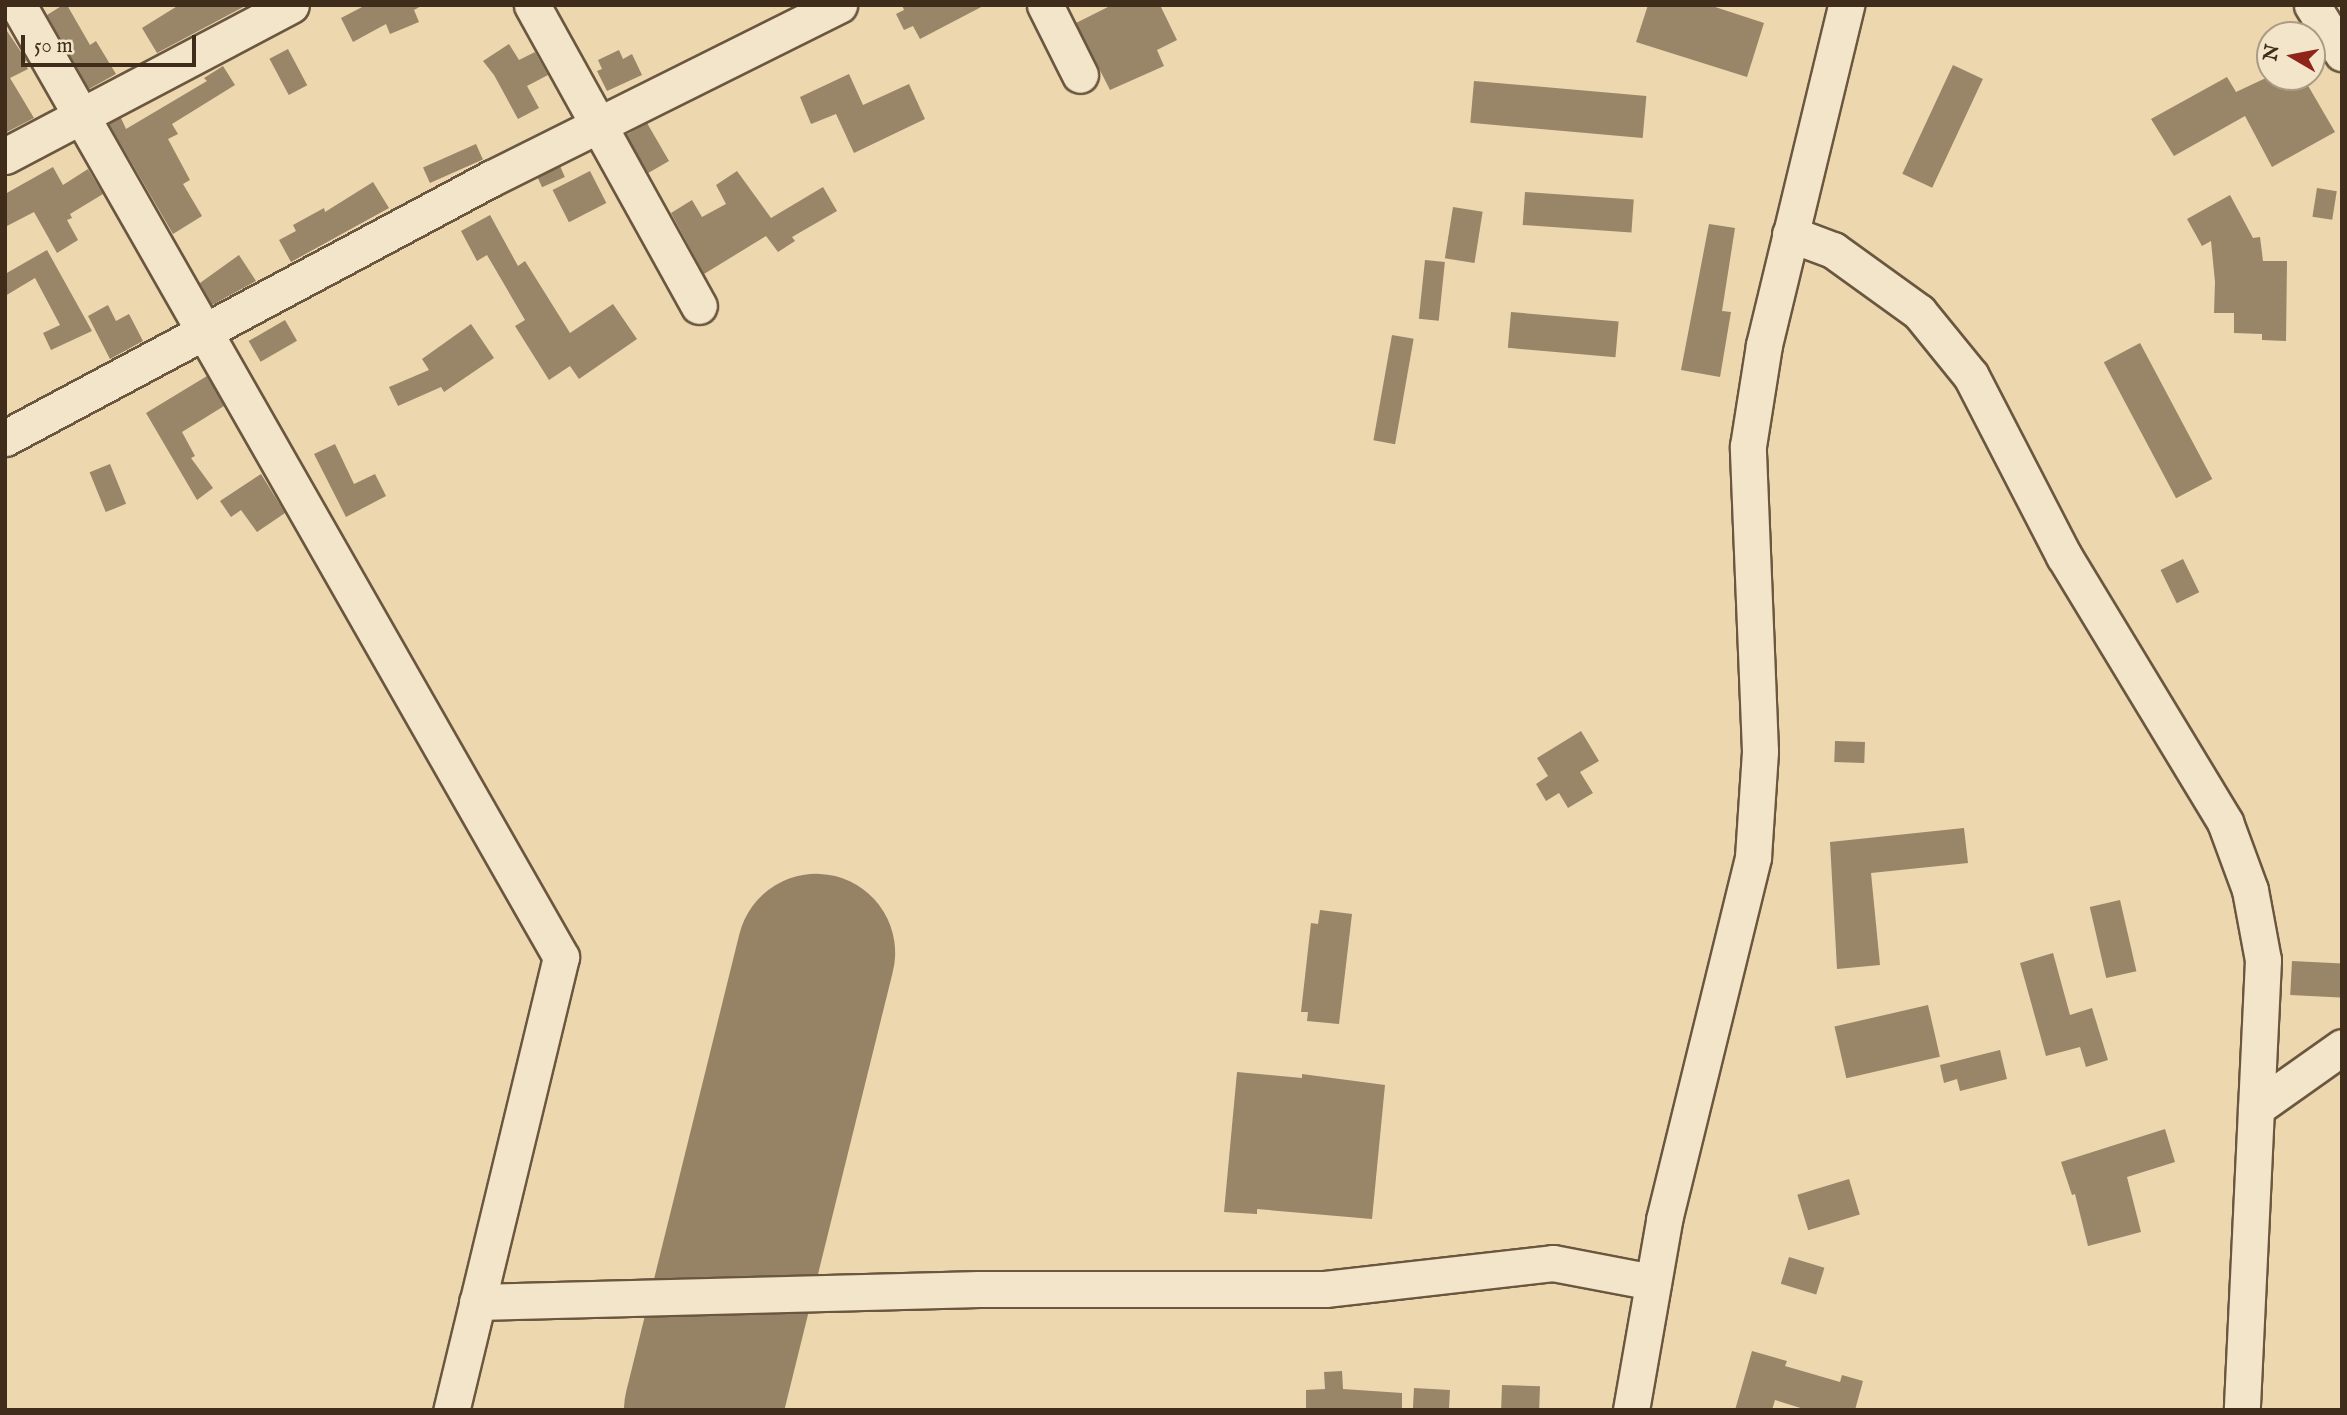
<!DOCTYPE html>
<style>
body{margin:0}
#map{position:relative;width:2347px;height:1415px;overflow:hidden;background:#ecd7ae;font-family:"IM FELL English",serif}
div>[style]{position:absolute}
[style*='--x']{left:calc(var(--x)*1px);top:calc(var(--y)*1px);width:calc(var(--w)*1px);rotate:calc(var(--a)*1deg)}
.runway>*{height:158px;margin:-79px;padding:0 79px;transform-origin:79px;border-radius:79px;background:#968264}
.building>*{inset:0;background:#998567;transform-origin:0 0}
.roads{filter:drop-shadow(2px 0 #6b5740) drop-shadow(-2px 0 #6b5740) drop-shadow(0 2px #6b5740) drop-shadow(0 -2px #6b5740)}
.minor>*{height:35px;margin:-17.5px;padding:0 17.5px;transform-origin:17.5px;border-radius:17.5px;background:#f3e5ca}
span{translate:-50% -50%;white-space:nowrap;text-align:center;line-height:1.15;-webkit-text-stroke:6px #f3e5ca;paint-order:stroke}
.frame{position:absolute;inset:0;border:7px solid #402c1b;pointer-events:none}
.north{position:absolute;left:2256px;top:21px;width:70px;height:70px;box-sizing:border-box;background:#f3e5ca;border:2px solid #ab9b84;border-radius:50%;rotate:280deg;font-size:19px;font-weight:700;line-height:28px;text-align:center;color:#402c1b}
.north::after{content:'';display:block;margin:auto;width:24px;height:32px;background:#8f2418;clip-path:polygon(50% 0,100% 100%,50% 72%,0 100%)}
.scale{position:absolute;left:21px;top:35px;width:175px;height:32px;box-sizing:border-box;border:4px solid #402c1b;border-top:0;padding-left:9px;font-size:21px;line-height:24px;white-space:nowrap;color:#402c1b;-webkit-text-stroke:5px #f3e5ca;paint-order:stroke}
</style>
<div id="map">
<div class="runway">
<div style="--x:703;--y:1410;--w:471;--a:-76.1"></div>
</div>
<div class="building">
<div style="clip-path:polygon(63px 5px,67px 5px,90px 45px,96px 41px,116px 74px,89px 89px,47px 15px)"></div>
<div style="clip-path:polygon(179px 5px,247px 5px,157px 53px,142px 28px)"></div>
<div style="clip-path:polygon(366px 5px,423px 5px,414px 10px,419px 22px,390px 34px,386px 24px,353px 42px,341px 18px)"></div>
<div style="clip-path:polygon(902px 5px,985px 5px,920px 39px,913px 26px,904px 30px,896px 14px,904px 10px)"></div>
<div style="clip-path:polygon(1112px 5px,1160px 5px,1177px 40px,1157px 50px,1164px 66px,1110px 90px,1076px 23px)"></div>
<div style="clip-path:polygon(1648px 5px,1709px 5px,1764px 23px,1747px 77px,1636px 42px)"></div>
<div style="clip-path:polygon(5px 28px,27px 61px,24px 62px,28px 69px,10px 78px,34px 118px,5px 133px)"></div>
<div style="clip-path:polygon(509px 44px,519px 60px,535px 52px,548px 75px,527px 86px,539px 108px,518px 119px,494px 75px,483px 61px)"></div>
<div style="left:288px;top:49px;width:41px;height:21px;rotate:62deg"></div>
<div style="clip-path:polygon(619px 50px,623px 59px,632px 54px,642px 75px,607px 91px,597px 71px,602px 69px,598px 60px)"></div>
<div style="left:1953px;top:65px;width:33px;height:120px;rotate:25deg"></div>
<div style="clip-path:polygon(223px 66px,235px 85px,172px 124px,178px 134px,168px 139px,190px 180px,183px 184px,202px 216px,173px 234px,109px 124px,121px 118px,126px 129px,207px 81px,204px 78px)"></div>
<div style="clip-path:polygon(849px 74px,863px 105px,909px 84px,925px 119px,854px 153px,836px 114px,811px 124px,800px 97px)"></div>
<div style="clip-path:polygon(2227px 77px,2236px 92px,2268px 77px,2303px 77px,2335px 132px,2272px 167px,2245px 116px,2174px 156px,2151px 119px)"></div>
<div style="left:1474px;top:81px;width:173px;height:42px;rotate:5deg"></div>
<div style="left:647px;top:123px;width:44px;height:24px;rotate:60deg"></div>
<div style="left:476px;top:144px;width:17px;height:58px;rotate:66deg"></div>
<div style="left:560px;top:166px;width:12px;height:25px;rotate:66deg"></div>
<div style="clip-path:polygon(53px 167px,63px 185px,88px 169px,103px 194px,70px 214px,72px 218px,67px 220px,78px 240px,57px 253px,34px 212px,5px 227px,5px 194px)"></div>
<div style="left:590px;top:171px;width:36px;height:42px;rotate:63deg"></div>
<div style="clip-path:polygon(737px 171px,771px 218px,823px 187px,837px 211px,792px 237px,795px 241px,778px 252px,766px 236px,704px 274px,671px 213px,692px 200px,702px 217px,726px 204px,716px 185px)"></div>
<div style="clip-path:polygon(373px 182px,389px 208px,291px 262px,279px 240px,296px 231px,293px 225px,324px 208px,325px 212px)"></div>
<div style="left:2317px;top:188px;width:20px;height:29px;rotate:9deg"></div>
<div style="left:1525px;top:192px;width:109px;height:33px;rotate:4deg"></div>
<div style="clip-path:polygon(2230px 195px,2253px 238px,2260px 237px,2263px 261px,2287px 261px,2286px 341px,2262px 340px,2262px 334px,2234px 333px,2234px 313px,2214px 313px,2215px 282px,2211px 241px,2202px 246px,2187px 219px)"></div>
<div style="left:1453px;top:207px;width:30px;height:52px;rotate:9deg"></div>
<div style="clip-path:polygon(490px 215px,518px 266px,525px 261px,570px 333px,613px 304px,637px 339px,579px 379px,570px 366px,549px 380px,515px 326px,525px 320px,487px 255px,477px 261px,461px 231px)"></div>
<div style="clip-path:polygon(1709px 224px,1735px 228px,1722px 311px,1731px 312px,1720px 377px,1681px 370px)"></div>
<div style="clip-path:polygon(47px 250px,92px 331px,51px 350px,43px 333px,60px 325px,35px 278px,5px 296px,5px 274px)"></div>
<div style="clip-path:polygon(239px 255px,256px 281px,212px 305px,200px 283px)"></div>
<div style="left:1425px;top:260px;width:20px;height:59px;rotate:6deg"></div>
<div style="clip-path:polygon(108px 305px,116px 321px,129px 314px,143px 341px,110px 359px,88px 316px)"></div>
<div style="left:1511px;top:312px;width:108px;height:36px;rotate:5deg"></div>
<div style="left:285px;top:320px;width:24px;height:42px;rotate:60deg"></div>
<div style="clip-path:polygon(471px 324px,494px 358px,444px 392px,441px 387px,398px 406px,389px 387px,429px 370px,422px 359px)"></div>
<div style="left:1392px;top:335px;width:22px;height:107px;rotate:10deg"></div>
<div style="left:2140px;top:343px;width:154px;height:41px;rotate:62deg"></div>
<div style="clip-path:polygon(207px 376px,224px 406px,182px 432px,195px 456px,191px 458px,213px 488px,197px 500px,146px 413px)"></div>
<div style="clip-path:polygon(335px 444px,354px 484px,375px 474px,386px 496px,346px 517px,314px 454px)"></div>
<div style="left:110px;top:464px;width:43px;height:22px;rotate:68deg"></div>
<div style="clip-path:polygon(261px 474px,285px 513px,257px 532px,241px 510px,231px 517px,220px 501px)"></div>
<div style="left:2183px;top:559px;width:37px;height:25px;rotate:64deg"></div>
<div style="clip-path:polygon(1581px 731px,1599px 761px,1580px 772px,1593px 793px,1568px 808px,1559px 793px,1546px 801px,1536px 784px,1548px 776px,1537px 758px)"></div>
<div style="left:1835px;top:741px;width:30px;height:21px;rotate:2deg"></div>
<div style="clip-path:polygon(1964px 828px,1968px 863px,1871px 873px,1880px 965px,1837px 969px,1830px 842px)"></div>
<div style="left:2120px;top:900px;width:73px;height:31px;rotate:77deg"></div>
<div style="clip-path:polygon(1320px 910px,1352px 914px,1339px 1024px,1307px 1021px,1308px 1012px,1301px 1012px,1311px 923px,1318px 924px)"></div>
<div style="clip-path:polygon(2053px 953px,2070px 1015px,2092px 1008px,2108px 1060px,2086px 1067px,2080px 1047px,2046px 1056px,2020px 963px)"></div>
<div style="left:2292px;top:961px;width:50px;height:34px;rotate:3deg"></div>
<div style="left:1928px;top:1005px;width:53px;height:96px;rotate:77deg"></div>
<div style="clip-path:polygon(2000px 1050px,2007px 1079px,1960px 1091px,1957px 1079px,1944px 1083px,1940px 1065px)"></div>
<div style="clip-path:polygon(1237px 1072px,1302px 1078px,1302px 1074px,1385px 1085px,1372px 1219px,1257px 1209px,1257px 1214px,1224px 1212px)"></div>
<div style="clip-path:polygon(2165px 1129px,2175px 1162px,2127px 1177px,2141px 1232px,2088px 1246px,2075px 1194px,2072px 1195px,2061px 1162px)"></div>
<div style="left:1849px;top:1179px;width:37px;height:54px;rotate:73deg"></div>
<div style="left:1789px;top:1257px;width:37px;height:28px;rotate:17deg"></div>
<div style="clip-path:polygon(1752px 1351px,1787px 1361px,1785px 1366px,1840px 1382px,1842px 1375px,1863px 1381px,1855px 1410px,1807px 1410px,1775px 1400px,1772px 1410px,1735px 1410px)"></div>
<div style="clip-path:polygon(1342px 1371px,1343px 1389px,1402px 1393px,1402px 1410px,1306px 1410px,1306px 1390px,1325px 1389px,1324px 1372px)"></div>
<div style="left:1502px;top:1385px;width:38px;height:25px;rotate:2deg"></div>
<div style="left:1414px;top:1388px;width:36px;height:22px;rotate:3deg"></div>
</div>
<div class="roads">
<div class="minor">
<div style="--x:18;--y:5;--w:1096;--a:60.3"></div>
<div style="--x:561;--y:957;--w:466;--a:103.6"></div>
<div style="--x:532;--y:5;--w:344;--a:61"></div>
<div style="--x:1045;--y:5;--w:78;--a:63.4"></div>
<div style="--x:2312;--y:5;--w:57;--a:58"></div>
<div style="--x:5;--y:156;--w:323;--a:-27.8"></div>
<div style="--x:1790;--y:234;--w:46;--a:20.4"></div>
<div style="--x:1833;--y:250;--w:106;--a:35.8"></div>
<div style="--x:1919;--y:312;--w:82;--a:50.9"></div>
<div style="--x:1971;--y:376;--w:203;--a:62.7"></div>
<div style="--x:2064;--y:556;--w:311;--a:58.8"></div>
<div style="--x:2225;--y:822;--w:72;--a:69.8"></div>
<div style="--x:2250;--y:890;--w:71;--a:79.5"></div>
<div style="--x:2263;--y:960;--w:450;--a:92.7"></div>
<div style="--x:5;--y:438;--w:552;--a:-28.1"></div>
<div style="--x:492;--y:178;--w:388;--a:-26.5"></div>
<div style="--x:2256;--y:1108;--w:105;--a:-35.3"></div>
<div style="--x:477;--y:1302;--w:503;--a:-1.48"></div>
<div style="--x:980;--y:1289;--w:345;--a:0"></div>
<div style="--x:1325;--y:1289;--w:229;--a:-6.5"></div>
<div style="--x:1553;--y:1263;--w:102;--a:10.8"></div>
<div style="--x:1631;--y:1410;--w:193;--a:-80.1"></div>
<div style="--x:1664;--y:1220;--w:374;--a:-76.2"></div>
<div style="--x:1753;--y:857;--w:106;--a:-86.2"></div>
<div style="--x:1760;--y:751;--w:305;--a:-92.3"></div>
<div style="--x:1748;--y:446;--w:102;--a:-81"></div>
<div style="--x:1764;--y:345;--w:350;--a:-76.4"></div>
</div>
</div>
<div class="frame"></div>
<div class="north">N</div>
<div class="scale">50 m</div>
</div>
